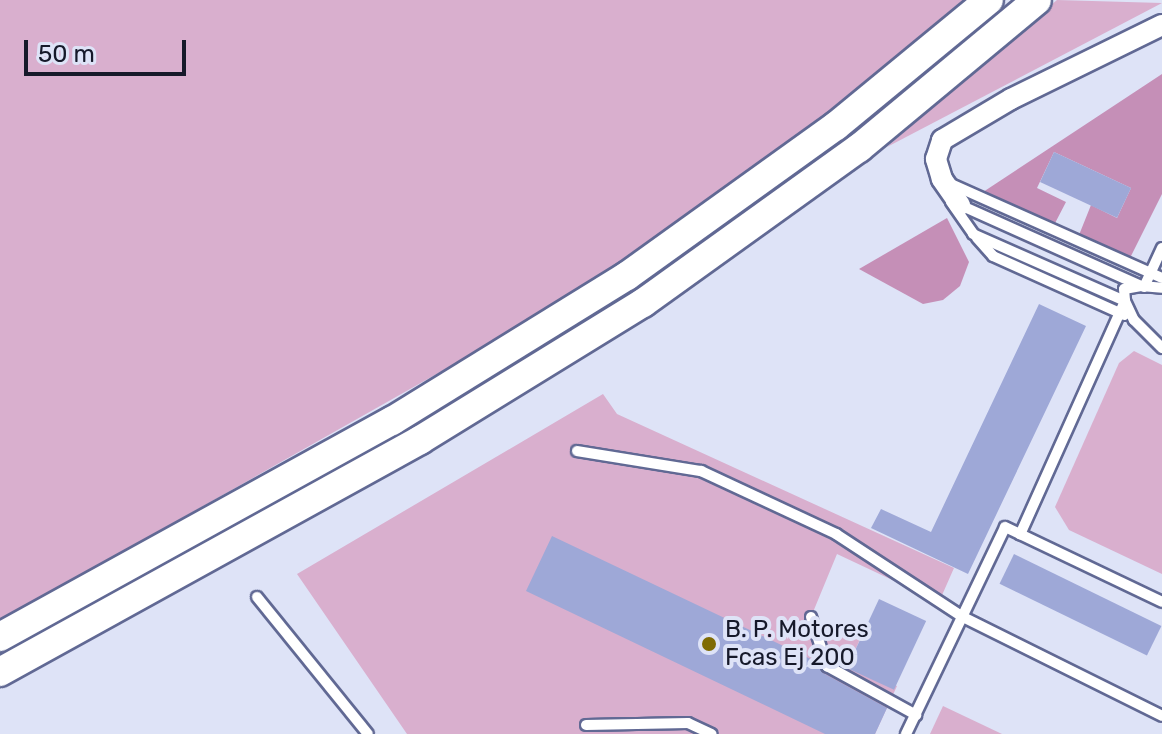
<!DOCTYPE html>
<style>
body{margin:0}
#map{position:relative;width:1162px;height:734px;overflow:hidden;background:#dee3f7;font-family:Rubik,sans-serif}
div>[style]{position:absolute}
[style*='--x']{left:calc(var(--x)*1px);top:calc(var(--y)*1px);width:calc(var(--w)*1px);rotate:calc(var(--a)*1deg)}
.green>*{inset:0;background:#d9afce}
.forest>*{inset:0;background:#c58fb7}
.building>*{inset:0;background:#9ea8d7;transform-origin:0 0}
.roads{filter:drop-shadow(2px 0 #616994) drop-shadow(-2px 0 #616994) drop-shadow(0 2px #616994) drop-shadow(0 -2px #616994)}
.lane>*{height:10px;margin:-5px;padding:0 5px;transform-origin:5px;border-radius:5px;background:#fff}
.street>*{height:20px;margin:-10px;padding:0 10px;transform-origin:10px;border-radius:10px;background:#fff}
.secondary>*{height:28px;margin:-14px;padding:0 14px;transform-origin:14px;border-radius:14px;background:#fff}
.dots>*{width:22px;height:22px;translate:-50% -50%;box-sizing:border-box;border:4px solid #dee3f7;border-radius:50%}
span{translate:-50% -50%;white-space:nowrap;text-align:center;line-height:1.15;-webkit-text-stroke:8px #dee3f7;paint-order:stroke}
.poi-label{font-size:24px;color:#16192a}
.left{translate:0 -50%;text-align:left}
.scale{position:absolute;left:24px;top:40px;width:162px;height:36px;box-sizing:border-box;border:4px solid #16192a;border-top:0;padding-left:10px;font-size:24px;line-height:28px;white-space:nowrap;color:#16192a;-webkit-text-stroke:6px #dee3f7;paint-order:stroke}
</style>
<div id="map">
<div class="green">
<div style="clip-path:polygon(0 0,965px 0,837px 108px,721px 195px,532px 320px,0 621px)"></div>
<div style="clip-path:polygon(1057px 0,1162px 3px,887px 147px,982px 63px)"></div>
<div style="clip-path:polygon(1134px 351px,1162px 365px,1162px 574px,1069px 530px,1055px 507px,1119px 363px)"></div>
<div style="clip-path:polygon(603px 394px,617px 414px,954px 568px,939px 602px,837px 554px,811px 617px,860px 639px,849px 665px,897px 686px,875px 734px,407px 734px,297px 574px)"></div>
<div style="clip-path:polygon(943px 706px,1002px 734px,930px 734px)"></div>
</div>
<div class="forest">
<div style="clip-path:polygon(1162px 74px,1162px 194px,1128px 262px,1077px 240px,1091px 205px,1117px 218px,1131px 188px,1054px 152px,1037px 188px,1066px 202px,1052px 229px,977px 196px)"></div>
<div style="clip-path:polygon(947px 218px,969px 262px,960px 286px,943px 300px,923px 304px,859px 269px)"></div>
</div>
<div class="building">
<div style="left:1054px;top:152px;width:85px;height:33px;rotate:25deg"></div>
<div style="clip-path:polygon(1039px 304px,1086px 326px,968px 574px,871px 528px,881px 509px,931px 532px)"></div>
<div style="clip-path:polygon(552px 536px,817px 662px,823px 673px,887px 708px,875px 734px,825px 734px,526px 591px)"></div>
<div style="left:1014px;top:554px;width:164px;height:33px;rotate:26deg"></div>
<div style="left:879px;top:599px;width:52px;height:76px;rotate:25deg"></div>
</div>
<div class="roads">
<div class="lane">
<div style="--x:951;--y:184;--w:231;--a:24"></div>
<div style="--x:951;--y:202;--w:39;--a:55"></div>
<div style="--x:973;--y:234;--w:166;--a:23.8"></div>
<div style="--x:1125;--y:301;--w:256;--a:114.2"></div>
<div style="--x:960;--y:205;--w:198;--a:24.1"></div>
<div style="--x:1141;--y:286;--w:17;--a:170"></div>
<div style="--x:1124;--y:289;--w:12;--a:85"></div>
<div style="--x:1125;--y:301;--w:21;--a:65"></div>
<div style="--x:1134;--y:320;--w:40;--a:45"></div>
<div style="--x:977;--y:238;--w:24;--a:48"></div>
<div style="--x:993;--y:256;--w:144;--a:24.2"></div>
<div style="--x:1141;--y:286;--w:21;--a:5"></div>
<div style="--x:1144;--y:287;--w:43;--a:-65.2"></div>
<div style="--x:577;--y:451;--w:126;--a:9.2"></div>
<div style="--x:701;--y:471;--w:149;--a:25"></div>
<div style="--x:836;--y:534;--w:152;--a:33.2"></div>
<div style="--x:963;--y:617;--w:222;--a:26.4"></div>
<div style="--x:257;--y:597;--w:176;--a:51"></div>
<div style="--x:811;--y:617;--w:52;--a:71.9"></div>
<div style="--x:827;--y:666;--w:102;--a:28.8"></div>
<div style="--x:586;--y:725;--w:102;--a:-1.1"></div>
<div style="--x:688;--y:723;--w:26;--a:25"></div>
<div style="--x:906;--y:734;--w:229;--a:-64.4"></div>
<div style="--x:1005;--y:527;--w:174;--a:25.5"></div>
</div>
<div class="street">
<div style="--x:960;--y:205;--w:32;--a:-125"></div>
<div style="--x:942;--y:179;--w:21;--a:-107"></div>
<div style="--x:936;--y:159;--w:20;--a:-72"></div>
<div style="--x:942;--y:140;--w:80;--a:-30.7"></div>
<div style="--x:1011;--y:99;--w:168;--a:-26.1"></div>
</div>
<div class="secondary">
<div style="--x:0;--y:637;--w:448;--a:-28.9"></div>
<div style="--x:392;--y:421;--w:276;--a:-31.7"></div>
<div style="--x:627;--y:276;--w:257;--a:-35.7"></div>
<div style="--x:836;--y:126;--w:198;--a:-39.5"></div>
<div style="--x:0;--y:672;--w:480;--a:-28.9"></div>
<div style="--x:420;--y:440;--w:262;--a:-31.6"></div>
<div style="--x:643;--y:303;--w:266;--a:-35.7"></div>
<div style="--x:859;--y:148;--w:231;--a:-39.7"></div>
</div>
</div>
<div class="dots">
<div style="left:709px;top:644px;background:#7f6b04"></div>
</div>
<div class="poi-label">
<span class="left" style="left:725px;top:644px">B. P. Motores<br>Fcas Ej 200</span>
</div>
<div class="scale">50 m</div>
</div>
